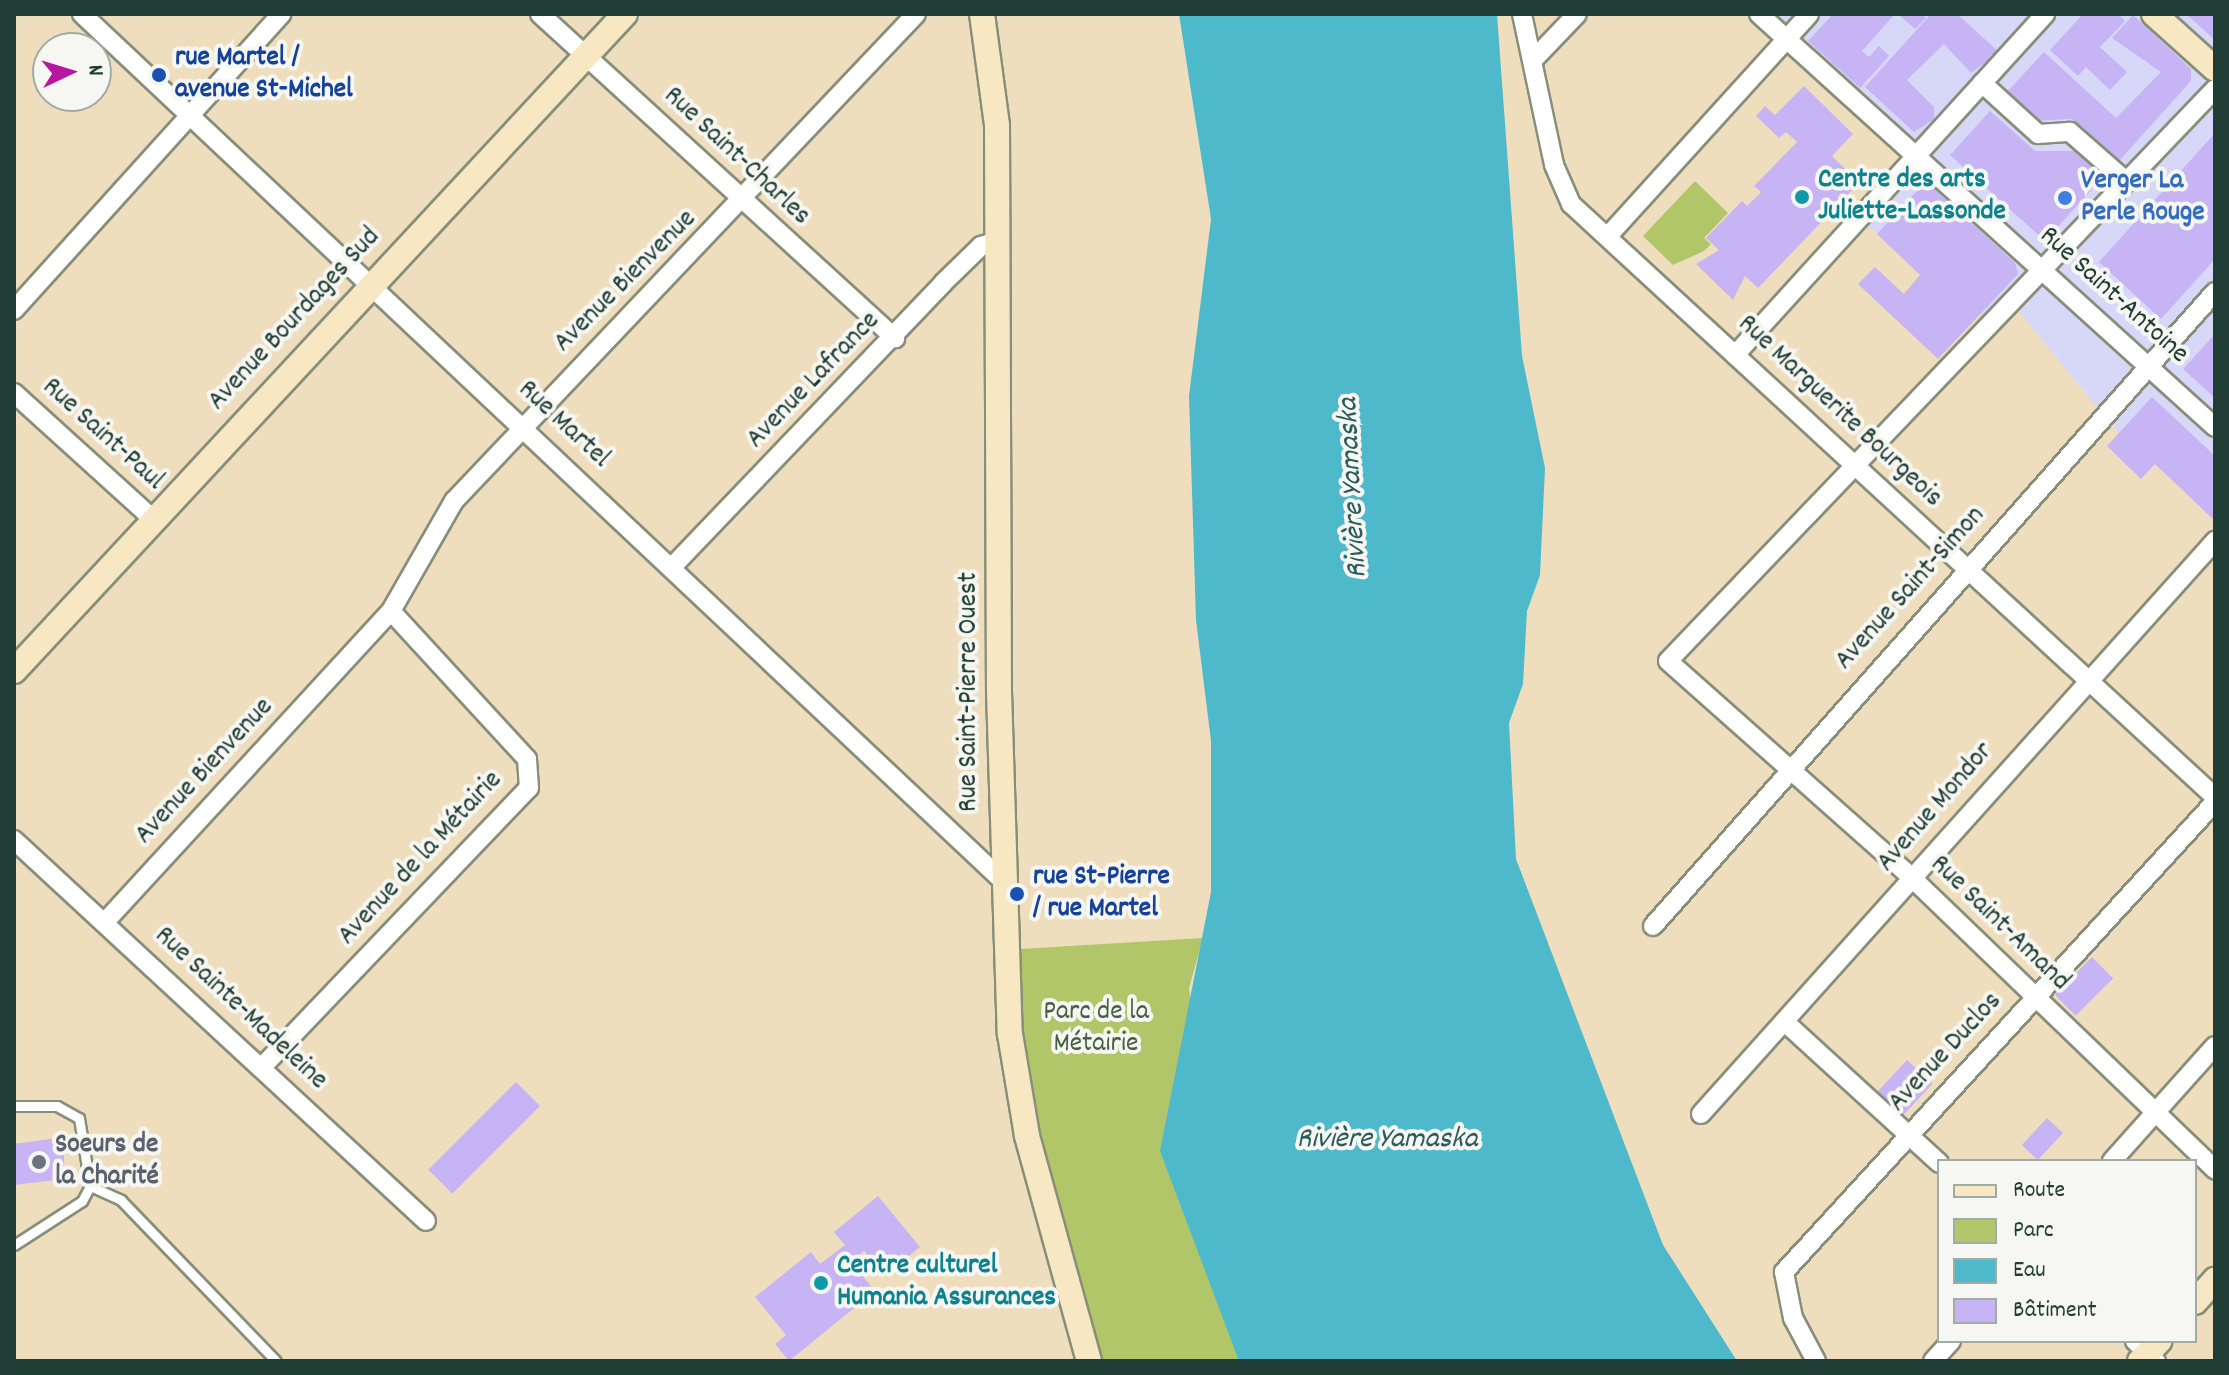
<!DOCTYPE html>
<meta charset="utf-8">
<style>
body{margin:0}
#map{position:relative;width:2229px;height:1375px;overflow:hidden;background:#efdebe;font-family:Dekko,sans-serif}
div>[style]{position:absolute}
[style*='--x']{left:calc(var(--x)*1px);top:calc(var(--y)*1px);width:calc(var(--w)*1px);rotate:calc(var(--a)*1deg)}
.built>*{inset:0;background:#d7d7f8}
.green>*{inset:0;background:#b1c569}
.water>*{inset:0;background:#4eb9ca}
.building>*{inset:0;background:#c7b4f5;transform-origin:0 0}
.roads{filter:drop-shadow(2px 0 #878e79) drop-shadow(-2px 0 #878e79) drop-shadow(0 2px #878e79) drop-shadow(0 -2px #878e79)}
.lane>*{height:9px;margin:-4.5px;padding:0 4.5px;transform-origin:4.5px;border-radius:4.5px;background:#fff}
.street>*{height:18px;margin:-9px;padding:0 9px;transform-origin:9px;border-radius:9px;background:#fff}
.secondary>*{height:24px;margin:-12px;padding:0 12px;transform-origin:12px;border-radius:12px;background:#f7e8c3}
.dots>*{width:22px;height:22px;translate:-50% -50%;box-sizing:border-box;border:4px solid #f6f6f2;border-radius:50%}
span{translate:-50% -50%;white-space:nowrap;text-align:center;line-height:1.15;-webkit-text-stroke:8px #f6f6f2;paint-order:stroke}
.transit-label{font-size:28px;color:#164399;font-weight:700}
.left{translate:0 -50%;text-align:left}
.street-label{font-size:28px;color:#1f3d34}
.culture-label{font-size:28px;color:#0d838f;font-weight:700}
.shop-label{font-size:28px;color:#366cbe;font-weight:700}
.park-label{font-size:28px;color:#445f41}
.worship-label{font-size:28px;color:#5b616d;font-weight:700}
.water-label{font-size:30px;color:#2b5c5a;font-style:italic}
.frame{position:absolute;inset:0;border:16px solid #1f3d34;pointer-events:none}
.legend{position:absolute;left:1937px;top:1159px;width:260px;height:184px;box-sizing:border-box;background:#f6f6f2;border:2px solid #a0aca6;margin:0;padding:10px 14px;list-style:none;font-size:24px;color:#1f3d34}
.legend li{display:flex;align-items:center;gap:16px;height:40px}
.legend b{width:40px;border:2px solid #a0aca6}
.north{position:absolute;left:32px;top:32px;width:80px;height:80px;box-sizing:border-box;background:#f6f6f2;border:2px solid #a0aca6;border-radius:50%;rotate:86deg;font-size:22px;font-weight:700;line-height:32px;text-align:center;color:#1f3d34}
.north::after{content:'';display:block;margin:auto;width:28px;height:36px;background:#b5179e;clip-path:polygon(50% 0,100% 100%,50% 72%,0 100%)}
</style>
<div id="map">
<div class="built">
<div style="clip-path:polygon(1759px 14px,2215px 14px,2215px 516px,2115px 429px,2011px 302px,1990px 323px,1859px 219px,1915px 156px)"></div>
</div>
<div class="green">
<div style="clip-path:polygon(1695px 181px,1728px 213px,1704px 238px,1711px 244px,1704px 251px,1673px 265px,1643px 236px)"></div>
<div style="clip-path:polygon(1203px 938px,1189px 988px,1243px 1361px,1089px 1361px,1053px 1233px,1005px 950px)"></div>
</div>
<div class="water">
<div style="clip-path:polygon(1179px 14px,1497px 14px,1522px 356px,1545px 468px,1540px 575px,1527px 611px,1523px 684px,1509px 723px,1516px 859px,1663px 1245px,1737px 1361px,1239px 1361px,1160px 1151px,1211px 892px,1211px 741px,1196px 620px,1189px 396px,1211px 219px)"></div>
</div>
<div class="building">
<div style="clip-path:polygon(1833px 14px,1895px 14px,1862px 51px,1869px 57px,1879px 46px,1889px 56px,1860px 88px,1808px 41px)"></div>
<div style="clip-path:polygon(1898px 14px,1922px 14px,1926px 18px,1915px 29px)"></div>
<div style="clip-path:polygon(1931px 14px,1957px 14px,1999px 52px,1971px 73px,1944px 44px,1907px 80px,1934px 107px,1934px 119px,1914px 132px,1865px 87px)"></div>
<div style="clip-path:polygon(2083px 14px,2118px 14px,2125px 21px,2100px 47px,2127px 72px,2110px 90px,2086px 67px,2078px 76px,2050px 50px)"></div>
<div style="clip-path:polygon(2186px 14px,2215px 14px,2215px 40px)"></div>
<div style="clip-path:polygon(2133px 15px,2191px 69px,2191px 81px,2118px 162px,2072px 119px,2035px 121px,2006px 93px,2044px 52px,2116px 118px,2161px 72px,2112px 38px)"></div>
<div style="clip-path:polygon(1804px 86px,1853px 134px,1832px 156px,1859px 183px,1758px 288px,1745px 276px,1733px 300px,1696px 264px,1719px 250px,1706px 238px,1742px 201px,1747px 206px,1761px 192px,1754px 186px,1797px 142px,1786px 132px,1779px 138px,1756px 116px,1765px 106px,1775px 115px)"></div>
<div style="clip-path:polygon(1990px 111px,2035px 151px,2076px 151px,2104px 176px,2045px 241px,1950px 155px)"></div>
<div style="clip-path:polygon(2215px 133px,2215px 259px,2161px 319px,2099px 262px)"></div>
<div style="clip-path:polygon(1926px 181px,2015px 263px,2018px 274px,1938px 359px,1858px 284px,1875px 267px,1904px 294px,1920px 275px,1877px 234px)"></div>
<div style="clip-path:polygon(2215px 334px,2215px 398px,2183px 369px)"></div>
<div style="clip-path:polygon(2152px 397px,2215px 456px,2215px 521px,2155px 464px,2141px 479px,2107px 446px)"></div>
<div style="left:2092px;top:957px;width:30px;height:53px;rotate:45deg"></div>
<div style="left:1907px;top:1060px;width:35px;height:43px;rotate:43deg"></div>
<div style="left:516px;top:1082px;width:34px;height:124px;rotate:45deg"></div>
<div style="left:2047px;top:1118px;width:22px;height:37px;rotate:43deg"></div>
<div style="clip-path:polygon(64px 1137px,64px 1179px,14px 1185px,14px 1144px)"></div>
<div style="clip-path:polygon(878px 1196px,920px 1247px,884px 1276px,864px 1251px,851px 1262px,875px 1291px,789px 1361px,775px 1344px,786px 1335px,755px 1297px,811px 1252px,820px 1264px,845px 1245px,834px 1232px)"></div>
</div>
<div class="roads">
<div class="lane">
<div style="--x:14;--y:1106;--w:43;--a:0"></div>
<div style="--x:57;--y:1106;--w:25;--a:29"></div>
<div style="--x:79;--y:1118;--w:69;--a:80.8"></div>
<div style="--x:90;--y:1186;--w:17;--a:118"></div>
<div style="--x:82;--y:1201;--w:81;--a:147.1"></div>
<div style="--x:90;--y:1186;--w:34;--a:24"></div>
<div style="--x:121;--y:1200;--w:223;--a:46.1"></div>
</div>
<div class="street">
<div style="--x:82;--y:14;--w:1263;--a:43.27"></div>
<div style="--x:540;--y:14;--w:481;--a:42.4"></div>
<div style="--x:1522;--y:14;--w:154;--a:78"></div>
<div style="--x:1554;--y:165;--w:43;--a:66.4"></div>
<div style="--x:1571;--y:204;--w:875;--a:42.64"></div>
<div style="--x:1759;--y:14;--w:615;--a:42.17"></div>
<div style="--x:1534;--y:59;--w:62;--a:-46.3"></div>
<div style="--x:1982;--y:83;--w:76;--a:42.3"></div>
<div style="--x:2038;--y:134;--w:32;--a:-4"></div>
<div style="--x:2070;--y:132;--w:74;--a:41.2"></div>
<div style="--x:2215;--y:89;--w:791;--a:133.72"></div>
<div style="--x:1668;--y:661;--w:325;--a:41.6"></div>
<div style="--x:1911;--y:877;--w:422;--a:43.9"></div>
<div style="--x:1608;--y:236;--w:299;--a:-47.8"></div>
<div style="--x:14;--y:310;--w:399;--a:-47.9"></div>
<div style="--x:1735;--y:355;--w:461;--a:-47.7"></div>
<div style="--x:14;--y:393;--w:188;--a:42.2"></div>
<div style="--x:672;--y:567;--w:393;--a:-46.3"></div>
<div style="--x:943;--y:283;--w:53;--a:-44.2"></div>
<div style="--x:981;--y:246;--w:19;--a:-16"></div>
<div style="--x:14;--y:840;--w:561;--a:42.76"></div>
<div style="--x:104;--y:923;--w:424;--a:-47.4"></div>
<div style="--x:391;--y:611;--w:127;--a:-60.2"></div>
<div style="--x:454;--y:501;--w:671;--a:-46.51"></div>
<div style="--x:1653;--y:926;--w:847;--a:-48.45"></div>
<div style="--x:1787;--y:1024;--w:206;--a:42.4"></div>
<div style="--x:262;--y:1067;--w:386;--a:-46.3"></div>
<div style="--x:529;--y:788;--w:29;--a:-94"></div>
<div style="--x:527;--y:759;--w:201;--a:-132.6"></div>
<div style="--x:1701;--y:1114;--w:770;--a:-48.11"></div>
<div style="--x:2112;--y:1161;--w:154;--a:-48.2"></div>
<div style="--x:2135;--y:1341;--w:29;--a:44"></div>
<div style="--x:1816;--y:1361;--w:49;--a:-118.1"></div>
<div style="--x:1793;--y:1318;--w:47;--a:-101.1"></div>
<div style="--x:1784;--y:1272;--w:638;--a:-47.48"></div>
<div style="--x:1933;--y:1361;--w:27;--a:-48"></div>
</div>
<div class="secondary">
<div style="--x:982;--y:14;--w:112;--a:82.3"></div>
<div style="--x:997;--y:125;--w:567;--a:89.8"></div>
<div style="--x:999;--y:692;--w:342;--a:88.2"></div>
<div style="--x:1010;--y:1034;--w:103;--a:80.5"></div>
<div style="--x:1027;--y:1136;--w:233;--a:74.6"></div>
<div style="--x:2154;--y:14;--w:82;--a:42"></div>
<div style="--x:14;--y:671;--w:897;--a:-47.08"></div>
<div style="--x:2195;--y:1302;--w:30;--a:-48"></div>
<div style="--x:2140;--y:1361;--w:28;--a:-46"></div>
</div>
</div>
<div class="dots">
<div style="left:159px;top:75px;background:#1a4fb4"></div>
<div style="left:1802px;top:197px;background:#0f9aa8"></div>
<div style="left:2065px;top:198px;background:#3f7fe0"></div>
<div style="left:1017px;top:894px;background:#1a4fb4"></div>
<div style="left:39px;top:1162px;background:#6b7280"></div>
<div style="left:821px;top:1283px;background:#0f9aa8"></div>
</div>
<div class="transit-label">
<span class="left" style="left:175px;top:75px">rue Martel /<br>avenue St-Michel</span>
<span class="left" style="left:1033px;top:894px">rue St-Pierre<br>/ rue Martel</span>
</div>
<div class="street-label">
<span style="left:736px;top:157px;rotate:43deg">Rue Saint-Charles</span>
<span style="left:626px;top:282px;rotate:-45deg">Avenue Bienvenue</span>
<span style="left:2113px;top:296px;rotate:42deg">Rue Saint-Antoine</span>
<span style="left:295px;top:320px;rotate:-47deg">Avenue Bourdages Sud</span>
<span style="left:814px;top:381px;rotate:-46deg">Avenue Lafrance</span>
<span style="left:1839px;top:412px;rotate:43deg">Rue Marguerite Bourgeois</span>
<span style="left:563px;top:425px;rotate:43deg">Rue Martel</span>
<span style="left:102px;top:435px;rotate:42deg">Rue Saint-Paul</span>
<span style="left:1911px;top:589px;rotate:-48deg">Avenue Saint-Simon</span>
<span style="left:970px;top:692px;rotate:-90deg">Rue Saint-Pierre Ouest</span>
<span style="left:205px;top:772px;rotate:-47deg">Avenue Bienvenue</span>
<span style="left:1936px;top:808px;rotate:-49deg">Avenue Mondor</span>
<span style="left:421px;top:859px;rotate:-47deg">Avenue de la Métairie</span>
<span style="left:1999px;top:924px;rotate:44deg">Rue Saint-Amand</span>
<span style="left:240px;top:1009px;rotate:43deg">Rue Sainte-Madeleine</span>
<span style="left:1946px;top:1053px;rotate:-47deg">Avenue Duclos</span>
</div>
<div class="culture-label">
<span class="left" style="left:1818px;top:197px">Centre des arts<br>Juliette-Lassonde</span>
<span class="left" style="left:837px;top:1283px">Centre culturel<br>Humania Assurances</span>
</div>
<div class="shop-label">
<span class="left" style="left:2081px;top:198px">Verger La<br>Perle Rouge</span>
</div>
<div class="park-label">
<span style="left:1096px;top:1029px">Parc de la<br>Métairie</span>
</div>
<div class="worship-label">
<span class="left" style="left:55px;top:1162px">Soeurs de<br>la Charité</span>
</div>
<div class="water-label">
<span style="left:1355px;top:488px;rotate:-93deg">Rivière Yamaska</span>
<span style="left:1387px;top:1141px">Rivière Yamaska</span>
</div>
<div class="frame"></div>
<ul class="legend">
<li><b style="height:10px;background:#f7e8c3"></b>Route</li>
<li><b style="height:22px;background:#b1c569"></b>Parc</li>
<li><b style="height:22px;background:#4eb9ca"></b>Eau</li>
<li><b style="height:22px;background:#c7b4f5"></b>Bâtiment</li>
</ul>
<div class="north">N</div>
</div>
